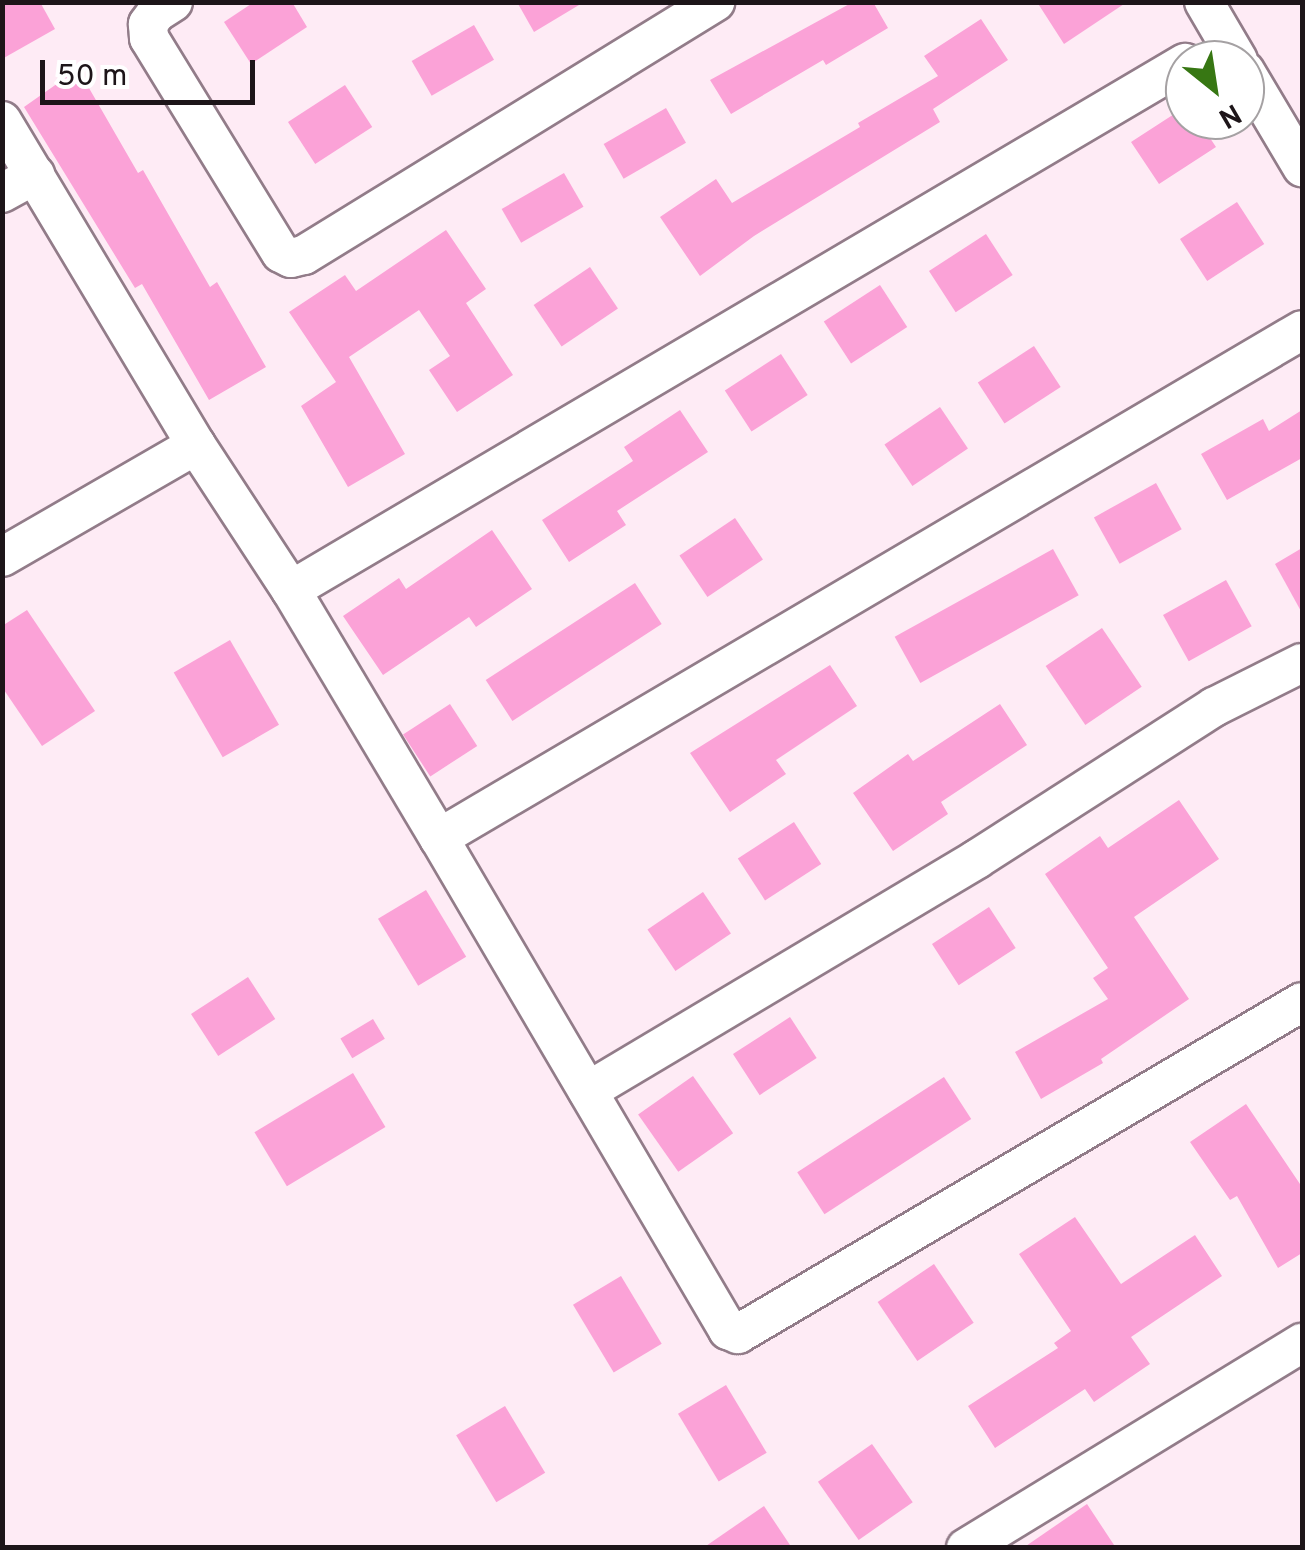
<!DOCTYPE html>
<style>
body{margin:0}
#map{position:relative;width:1305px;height:1550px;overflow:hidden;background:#feebf5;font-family:Overpass,sans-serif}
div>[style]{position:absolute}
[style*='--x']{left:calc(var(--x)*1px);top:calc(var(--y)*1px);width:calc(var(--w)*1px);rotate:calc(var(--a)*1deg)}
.building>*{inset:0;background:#fba2d7;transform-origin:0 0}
.roads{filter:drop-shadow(2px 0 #927c89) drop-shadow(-2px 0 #927c89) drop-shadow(0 2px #927c89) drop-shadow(0 -2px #927c89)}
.minor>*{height:38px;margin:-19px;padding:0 19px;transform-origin:19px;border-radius:19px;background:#fff}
span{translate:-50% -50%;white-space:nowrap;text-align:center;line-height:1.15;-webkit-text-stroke:10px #fff;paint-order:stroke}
.frame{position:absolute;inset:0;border:5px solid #1d1519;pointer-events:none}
.north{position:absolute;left:1165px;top:40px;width:100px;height:100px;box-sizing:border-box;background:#fff;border:2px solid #a5a1a3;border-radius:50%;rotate:150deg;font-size:28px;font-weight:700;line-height:40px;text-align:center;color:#1d1519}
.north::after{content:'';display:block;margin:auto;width:35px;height:45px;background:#377713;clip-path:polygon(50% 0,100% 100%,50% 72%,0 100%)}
.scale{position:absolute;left:40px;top:60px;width:215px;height:45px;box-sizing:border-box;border:5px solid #1d1519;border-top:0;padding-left:12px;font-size:30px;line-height:35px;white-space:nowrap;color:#1d1519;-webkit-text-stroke:8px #fff;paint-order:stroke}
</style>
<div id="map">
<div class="building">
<div style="clip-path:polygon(2px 2px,40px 2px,55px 29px,2px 59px)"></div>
<div style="clip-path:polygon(254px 2px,292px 2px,307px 27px,251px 64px,224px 22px)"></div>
<div style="clip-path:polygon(517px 2px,584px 2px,534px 32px)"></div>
<div style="clip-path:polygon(853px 2px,873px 2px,888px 28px,826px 65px,823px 60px,731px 114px,710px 80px)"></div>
<div style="clip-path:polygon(1037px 2px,1127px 2px,1064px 44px)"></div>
<div style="clip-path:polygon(981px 19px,1008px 60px,933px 109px,940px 122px,754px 236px,700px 276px,660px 217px,716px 179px,732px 203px,860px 127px,858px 123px,938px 76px,924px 56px)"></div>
<div style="left:474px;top:25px;width:40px;height:72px;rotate:60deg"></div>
<div style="clip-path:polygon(78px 69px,138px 173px,143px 170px,210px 287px,217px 282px,266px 367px,209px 400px,142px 284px,135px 288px,24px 107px)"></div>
<div style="left:345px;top:85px;width:50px;height:68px;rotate:57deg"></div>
<div style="clip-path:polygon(1185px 107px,1185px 120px,1198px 120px,1216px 147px,1159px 184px,1131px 142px)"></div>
<div style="left:666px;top:108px;width:40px;height:72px;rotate:60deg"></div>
<div style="left:564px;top:173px;width:39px;height:72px;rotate:60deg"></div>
<div style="left:1237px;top:202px;width:50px;height:68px;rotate:57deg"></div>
<div style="clip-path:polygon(446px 230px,486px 289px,466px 303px,513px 375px,457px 412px,429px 370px,450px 356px,419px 310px,349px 357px,405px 454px,348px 487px,301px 406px,336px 382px,289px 312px,345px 275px,356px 291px)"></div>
<div style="left:986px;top:234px;width:49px;height:68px;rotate:57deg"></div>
<div style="left:590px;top:267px;width:50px;height:68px;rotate:56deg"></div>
<div style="left:880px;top:285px;width:50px;height:67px;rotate:57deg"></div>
<div style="left:1034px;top:346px;width:49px;height:67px;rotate:57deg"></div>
<div style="left:781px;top:354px;width:49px;height:67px;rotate:57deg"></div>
<div style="left:940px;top:407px;width:50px;height:67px;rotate:56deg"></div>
<div style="clip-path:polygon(680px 410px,708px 452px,617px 511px,626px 525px,569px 562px,542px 520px,633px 461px,624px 447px)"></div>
<div style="clip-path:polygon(1302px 410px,1302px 458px,1227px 500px,1201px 454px,1263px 419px,1269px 431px)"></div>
<div style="left:1156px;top:483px;width:53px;height:71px;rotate:61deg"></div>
<div style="left:735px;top:518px;width:50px;height:67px;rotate:56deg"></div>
<div style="clip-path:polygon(492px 530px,532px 589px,476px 627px,469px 617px,383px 675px,343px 616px,399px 578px,406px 589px)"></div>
<div style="clip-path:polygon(1302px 548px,1302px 613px,1275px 564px)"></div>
<div style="left:1053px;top:549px;width:53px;height:181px;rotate:61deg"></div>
<div style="left:1226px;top:580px;width:53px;height:72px;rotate:61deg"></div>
<div style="left:635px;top:583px;width:49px;height:178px;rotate:57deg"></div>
<div style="clip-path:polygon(27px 610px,95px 711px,42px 746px,2px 687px,2px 626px)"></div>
<div style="left:1102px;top:628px;width:71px;height:68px;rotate:56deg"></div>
<div style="left:230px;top:640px;width:98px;height:65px;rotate:60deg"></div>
<div style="clip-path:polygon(830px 665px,857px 706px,776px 760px,786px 774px,730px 812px,690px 753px)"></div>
<div style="left:450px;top:704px;width:50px;height:56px;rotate:57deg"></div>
<div style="clip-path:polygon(1000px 704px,1027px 745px,941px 802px,948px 814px,893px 851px,853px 793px,908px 754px,913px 761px)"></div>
<div style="clip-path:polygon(1179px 800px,1219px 859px,1134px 917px,1189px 999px,1101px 1059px,1103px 1063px,1041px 1099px,1015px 1052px,1108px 999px,1093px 978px,1108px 968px,1045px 874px,1100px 836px,1108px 848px)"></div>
<div style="left:794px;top:822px;width:50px;height:67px;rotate:57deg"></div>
<div style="left:426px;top:890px;width:78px;height:56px;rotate:59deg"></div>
<div style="left:703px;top:892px;width:50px;height:67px;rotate:56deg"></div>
<div style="left:989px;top:907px;width:49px;height:68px;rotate:57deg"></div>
<div style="left:248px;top:977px;width:50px;height:68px;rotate:57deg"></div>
<div style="left:790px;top:1017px;width:49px;height:68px;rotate:57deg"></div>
<div style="left:373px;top:1019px;width:23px;height:38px;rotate:59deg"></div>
<div style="left:353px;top:1073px;width:63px;height:115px;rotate:59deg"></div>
<div style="left:693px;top:1076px;width:70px;height:67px;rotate:55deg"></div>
<div style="left:944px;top:1077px;width:50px;height:175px;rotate:57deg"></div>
<div style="clip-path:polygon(1246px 1104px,1302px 1187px,1302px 1253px,1278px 1268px,1237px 1196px,1230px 1200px,1190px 1142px)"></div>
<div style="clip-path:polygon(1075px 1217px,1121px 1284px,1195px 1235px,1222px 1276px,1131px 1337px,1150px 1364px,1094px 1402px,1085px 1389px,995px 1448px,968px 1406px,1058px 1348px,1054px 1343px,1071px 1331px,1019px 1254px)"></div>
<div style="left:934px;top:1264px;width:71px;height:68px;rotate:56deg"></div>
<div style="left:621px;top:1276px;width:79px;height:56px;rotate:59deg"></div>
<div style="left:726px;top:1385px;width:79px;height:56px;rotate:59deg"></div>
<div style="left:505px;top:1406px;width:78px;height:57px;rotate:59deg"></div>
<div style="left:872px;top:1444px;width:71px;height:66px;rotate:55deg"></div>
<div style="clip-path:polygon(1087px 1504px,1116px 1548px,1023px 1548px)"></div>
<div style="clip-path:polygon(764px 1506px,792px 1548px,703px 1548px)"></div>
</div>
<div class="roads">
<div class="minor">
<div style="--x:173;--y:2;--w:20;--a:147"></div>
<div style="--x:156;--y:13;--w:14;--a:126"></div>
<div style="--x:148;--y:24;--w:14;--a:86"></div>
<div style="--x:149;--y:38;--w:252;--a:58.5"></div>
<div style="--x:281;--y:253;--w:11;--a:27"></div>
<div style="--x:291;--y:258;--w:13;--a:-13"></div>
<div style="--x:304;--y:255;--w:483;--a:-31.6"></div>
<div style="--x:1204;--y:2;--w:67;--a:59.6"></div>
<div style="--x:1245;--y:71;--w:112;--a:59.3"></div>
<div style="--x:2;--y:121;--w:378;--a:59.1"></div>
<div style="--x:196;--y:445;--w:173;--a:56.8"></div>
<div style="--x:291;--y:590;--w:289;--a:59.2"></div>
<div style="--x:439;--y:838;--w:1001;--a:-30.48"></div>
<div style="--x:2;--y:193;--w:38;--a:-29"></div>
<div style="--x:2;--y:557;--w:224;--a:-30"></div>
<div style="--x:291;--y:590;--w:1038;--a:-30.52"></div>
<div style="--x:439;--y:838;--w:571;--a:59.57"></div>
<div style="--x:728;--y:1330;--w:11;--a:22"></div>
<div style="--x:738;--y:1334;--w:654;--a:-30.48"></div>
<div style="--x:588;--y:1091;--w:453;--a:-30.8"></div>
<div style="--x:977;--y:859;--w:282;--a:-32.7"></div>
<div style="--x:1214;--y:707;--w:98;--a:-26.6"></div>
<div style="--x:966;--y:1548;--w:394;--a:-31.4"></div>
</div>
</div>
<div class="frame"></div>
<div class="north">N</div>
<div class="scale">50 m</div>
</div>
